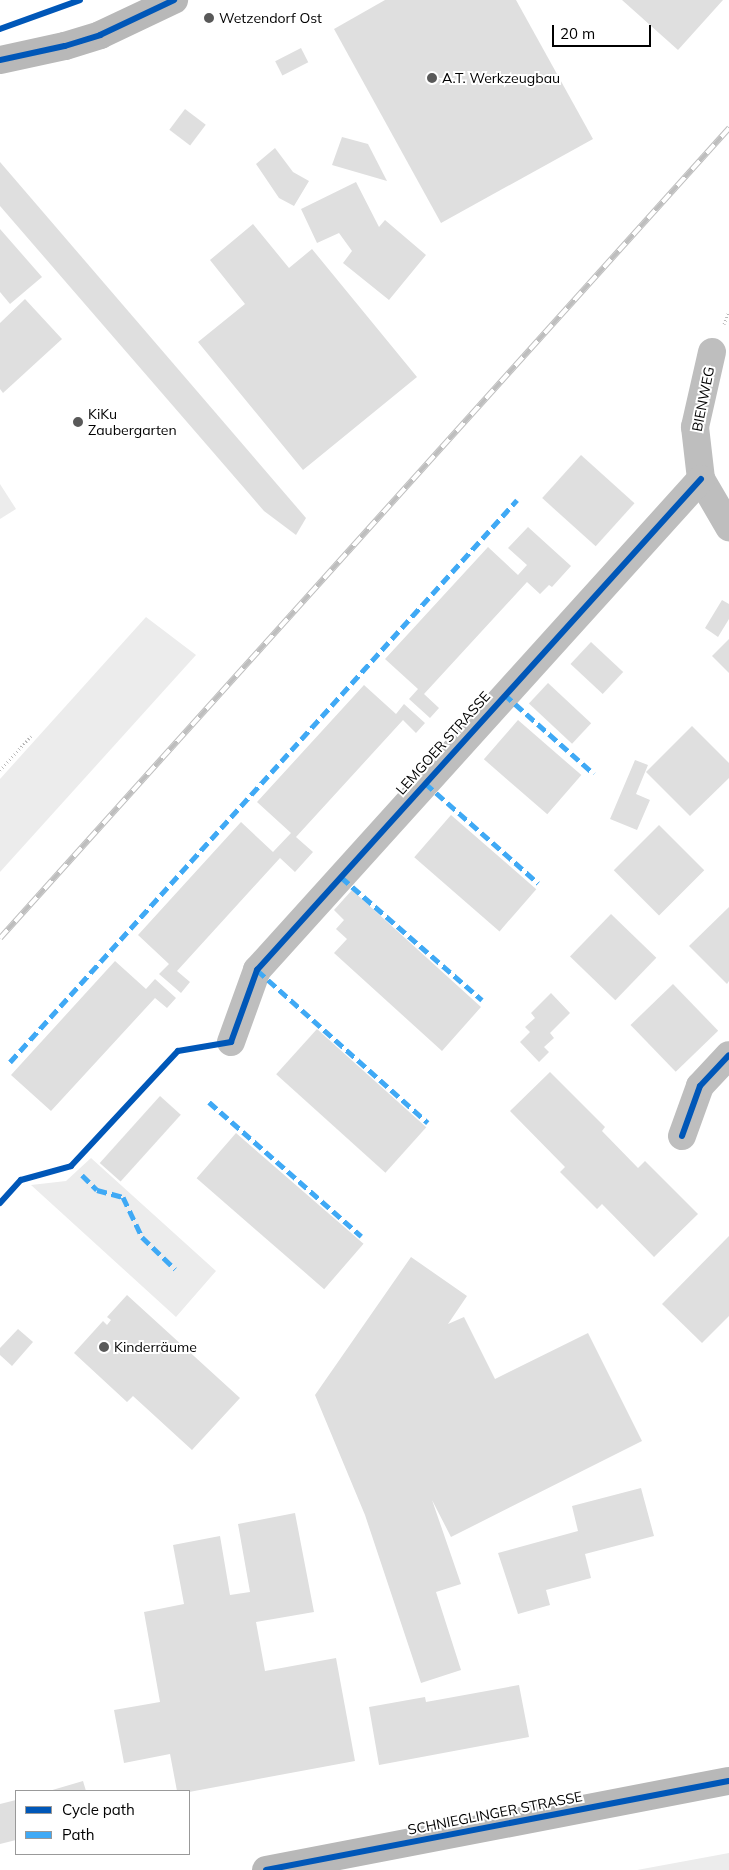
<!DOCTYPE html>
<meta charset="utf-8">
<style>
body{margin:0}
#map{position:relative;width:729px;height:1870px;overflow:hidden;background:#fff;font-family:Mulish,sans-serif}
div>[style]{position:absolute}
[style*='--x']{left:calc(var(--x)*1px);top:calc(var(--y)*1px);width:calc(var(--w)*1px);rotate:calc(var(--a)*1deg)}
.green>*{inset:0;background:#ececec}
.building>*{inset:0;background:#dfdfdf;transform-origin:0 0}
.path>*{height:3px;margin-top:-1.5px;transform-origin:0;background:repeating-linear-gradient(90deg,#b9b9b9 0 1px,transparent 0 3.5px)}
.street>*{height:28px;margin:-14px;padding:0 14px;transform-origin:14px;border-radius:14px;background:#bebebe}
.secondary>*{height:28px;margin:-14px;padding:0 14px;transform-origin:14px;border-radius:14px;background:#b8b8b8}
.rail>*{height:5.5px;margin-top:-2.75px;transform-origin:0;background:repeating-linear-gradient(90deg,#fff 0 11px,#bebebe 0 22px);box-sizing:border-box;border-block:1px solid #bebebe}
.quiet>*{height:5px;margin-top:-2.5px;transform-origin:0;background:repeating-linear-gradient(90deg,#3fa9f5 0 10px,transparent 0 15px)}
.cycleway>*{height:6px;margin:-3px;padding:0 3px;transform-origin:3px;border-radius:3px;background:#0057b8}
.dots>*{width:14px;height:14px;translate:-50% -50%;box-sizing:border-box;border:2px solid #fff;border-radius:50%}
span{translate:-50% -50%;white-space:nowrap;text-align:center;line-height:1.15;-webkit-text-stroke:4px #fff;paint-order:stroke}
.poi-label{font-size:14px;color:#000}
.left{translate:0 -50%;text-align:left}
.street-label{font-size:14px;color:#000}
.legend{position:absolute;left:15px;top:1790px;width:175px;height:65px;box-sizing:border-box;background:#fff;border:1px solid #999;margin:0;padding:6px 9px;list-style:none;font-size:15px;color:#000}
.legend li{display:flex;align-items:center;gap:10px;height:25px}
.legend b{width:25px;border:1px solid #999}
.scale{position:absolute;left:552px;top:25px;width:99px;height:22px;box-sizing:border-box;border:2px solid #000;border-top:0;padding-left:6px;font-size:15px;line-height:18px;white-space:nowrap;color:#000;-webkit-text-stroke:4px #fff;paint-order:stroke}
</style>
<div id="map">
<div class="green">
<div style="clip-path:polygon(0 484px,16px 509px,0 519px)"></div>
<div style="clip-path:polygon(146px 617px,196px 655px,0 872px,0 779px)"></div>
<div style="clip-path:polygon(91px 1158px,216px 1271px,176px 1317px,31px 1185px,66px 1181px)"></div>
<div style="clip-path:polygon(729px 1853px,729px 1870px,637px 1870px)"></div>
</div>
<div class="building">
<div style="clip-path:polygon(385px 0,516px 0,593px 139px,441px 223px,334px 29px)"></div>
<div style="clip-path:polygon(622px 0,723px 0,678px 50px)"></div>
<div style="left:301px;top:48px;width:16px;height:29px;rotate:63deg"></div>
<div style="left:185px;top:109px;width:26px;height:26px;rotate:37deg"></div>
<div style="clip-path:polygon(342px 137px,368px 144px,387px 181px,332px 165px)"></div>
<div style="clip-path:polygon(275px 148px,293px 172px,309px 181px,294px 206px,279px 198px,256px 164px)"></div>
<div style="clip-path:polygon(0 162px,306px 518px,296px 535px,264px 511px,0 206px)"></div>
<div style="clip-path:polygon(356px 182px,379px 227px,385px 220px,426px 255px,389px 300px,343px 263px,352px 251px,339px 233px,317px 243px,301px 209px)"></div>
<div style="clip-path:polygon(253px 224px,289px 268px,312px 249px,417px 377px,303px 470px,198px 342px,245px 304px,210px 260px)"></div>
<div style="clip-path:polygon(0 229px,42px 277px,10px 304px,0 292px)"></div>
<div style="clip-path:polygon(25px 299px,62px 339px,3px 393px,0 389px,0 323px)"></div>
<div style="left:581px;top:455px;width:72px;height:58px;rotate:42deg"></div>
<div style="clip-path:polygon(528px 527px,571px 566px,552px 587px,549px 585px,540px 594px,527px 582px,424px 694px,439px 708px,430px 718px,409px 699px,418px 689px,385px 659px,488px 547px,518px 575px,527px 565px,508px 548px)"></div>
<div style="clip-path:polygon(722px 600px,729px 604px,729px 619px,718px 637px,705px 628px)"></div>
<div style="clip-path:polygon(729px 639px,729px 673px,712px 656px)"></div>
<div style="left:591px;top:642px;width:44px;height:30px;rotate:43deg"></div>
<div style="left:548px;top:683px;width:59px;height:28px;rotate:43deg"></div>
<div style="clip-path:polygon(364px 685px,396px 714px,404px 704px,425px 723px,416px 733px,403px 720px,296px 837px,313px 852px,295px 872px,280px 858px,177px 971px,190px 982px,181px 993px,159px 974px,169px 964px,138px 935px,241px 822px,273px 852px,291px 833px,257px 802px)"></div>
<div style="left:518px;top:720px;width:84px;height:52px;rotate:41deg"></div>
<div style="clip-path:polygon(692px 726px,729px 763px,729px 778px,690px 816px,646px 772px)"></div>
<div style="clip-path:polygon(635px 760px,648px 765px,636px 794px,650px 800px,637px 830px,610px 819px)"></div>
<div style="left:451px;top:815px;width:113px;height:56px;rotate:41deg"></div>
<div style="left:659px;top:825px;width:64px;height:64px;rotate:45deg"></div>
<div style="clip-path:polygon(352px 890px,481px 1007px,442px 1051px,334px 953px,347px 939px,336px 929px,344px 920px,334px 910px)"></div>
<div style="clip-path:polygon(729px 907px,729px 981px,727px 984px,689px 946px)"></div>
<div style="left:611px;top:914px;width:63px;height:59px;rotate:44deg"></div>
<div style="clip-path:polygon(115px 961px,146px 989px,155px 979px,176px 998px,167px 1008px,155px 998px,51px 1111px,11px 1075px)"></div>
<div style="left:673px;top:984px;width:65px;height:59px;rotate:46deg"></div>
<div style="clip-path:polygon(551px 993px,570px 1013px,550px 1033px,554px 1038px,544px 1047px,549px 1052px,539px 1062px,520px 1042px,530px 1032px,525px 1027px,535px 1018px,531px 1013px)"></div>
<div style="left:317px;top:1029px;width:147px;height:61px;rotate:42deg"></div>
<div style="clip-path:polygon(550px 1072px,605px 1127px,602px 1131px,638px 1168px,645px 1161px,698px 1214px,654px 1257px,602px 1204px,597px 1209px,560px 1172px,565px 1167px,510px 1111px)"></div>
<div style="left:160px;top:1096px;width:28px;height:90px;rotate:42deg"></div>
<div style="left:236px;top:1133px;width:169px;height:60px;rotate:41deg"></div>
<div style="clip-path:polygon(729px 1236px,729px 1316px,702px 1343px,662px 1304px)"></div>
<div style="clip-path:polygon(411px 1257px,467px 1296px,448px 1324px,464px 1317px,495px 1379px,588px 1333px,642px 1441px,451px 1537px,432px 1500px,461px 1584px,436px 1592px,461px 1670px,421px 1683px,365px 1515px,315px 1395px)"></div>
<div style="clip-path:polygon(127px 1295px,240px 1398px,192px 1450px,133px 1396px,127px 1402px,74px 1353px,103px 1321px,107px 1325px,111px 1320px,107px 1317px)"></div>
<div style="clip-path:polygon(18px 1329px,33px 1342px,12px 1366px,0 1355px,0 1348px)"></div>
<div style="clip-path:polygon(641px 1488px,654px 1536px,585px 1554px,591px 1578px,546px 1590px,550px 1605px,518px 1614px,498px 1553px,578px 1531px,572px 1506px)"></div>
<div style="clip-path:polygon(295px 1513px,314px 1612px,256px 1622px,265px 1671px,336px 1658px,355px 1761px,189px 1792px,177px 1791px,170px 1754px,124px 1763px,114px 1710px,160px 1702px,144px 1612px,184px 1604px,173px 1545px,220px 1536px,230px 1595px,250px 1592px,238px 1524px)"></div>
<div style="clip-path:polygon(519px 1685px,529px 1737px,379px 1765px,369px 1707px,425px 1697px,426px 1702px)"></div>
<div style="clip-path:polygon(83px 1781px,86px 1791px,49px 1791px)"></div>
<div style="clip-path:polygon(16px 1800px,16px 1840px,0 1844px,0 1804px)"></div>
</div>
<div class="path">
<div style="--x:724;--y:324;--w:14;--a:-69"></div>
<div style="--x:0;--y:770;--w:46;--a:-47.6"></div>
</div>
<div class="street">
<div style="--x:712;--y:352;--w:77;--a:102.8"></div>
<div style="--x:695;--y:427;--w:52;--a:83.4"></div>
<div style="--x:701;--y:479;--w:56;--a:59.7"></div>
<div style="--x:231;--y:1042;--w:77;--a:-70.1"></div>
<div style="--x:257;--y:970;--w:662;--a:-47.88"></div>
<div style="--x:682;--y:1136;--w:53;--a:-70.2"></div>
<div style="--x:700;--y:1086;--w:42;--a:-46.9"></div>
</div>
<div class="secondary">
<div style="--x:0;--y:60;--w:66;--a:-12.2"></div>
<div style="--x:65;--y:46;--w:37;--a:-17"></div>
<div style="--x:100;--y:35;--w:82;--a:-25.3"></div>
<div style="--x:266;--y:1870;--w:471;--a:-10.9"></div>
</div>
<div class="rail">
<div style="--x:0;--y:938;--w:1090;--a:-48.01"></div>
</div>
<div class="quiet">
<div style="--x:504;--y:694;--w:120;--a:41.6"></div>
<div style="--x:425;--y:783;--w:151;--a:41.5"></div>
<div style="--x:341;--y:877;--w:187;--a:41.1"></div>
<div style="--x:257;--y:970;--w:229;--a:41.8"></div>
<div style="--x:10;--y:1062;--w:757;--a:-47.95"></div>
<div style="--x:209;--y:1102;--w:203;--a:41.4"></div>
<div style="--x:82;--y:1175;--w:21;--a:45"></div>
<div style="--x:97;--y:1190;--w:27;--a:15"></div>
<div style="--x:123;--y:1197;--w:44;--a:64.6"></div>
<div style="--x:142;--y:1237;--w:46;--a:44.1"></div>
</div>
<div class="cycleway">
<div style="--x:0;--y:29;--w:85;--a:-19.9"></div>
<div style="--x:0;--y:60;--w:66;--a:-12.2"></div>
<div style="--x:65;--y:46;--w:37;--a:-17"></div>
<div style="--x:100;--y:35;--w:82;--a:-25.3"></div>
<div style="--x:682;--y:1136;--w:53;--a:-70.2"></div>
<div style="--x:700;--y:1086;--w:42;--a:-46.9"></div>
<div style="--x:0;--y:1203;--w:31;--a:-48"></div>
<div style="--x:21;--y:1180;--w:52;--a:-15.6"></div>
<div style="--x:71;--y:1166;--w:157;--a:-47.1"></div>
<div style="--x:178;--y:1051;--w:54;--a:-9.6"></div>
<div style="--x:231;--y:1042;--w:77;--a:-70.1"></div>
<div style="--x:257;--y:970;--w:662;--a:-47.88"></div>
<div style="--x:266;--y:1870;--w:471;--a:-10.9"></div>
</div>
<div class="dots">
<div style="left:209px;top:18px;background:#595959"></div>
<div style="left:432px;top:78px;background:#595959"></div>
<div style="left:78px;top:422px;background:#595959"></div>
<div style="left:104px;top:1347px;background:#595959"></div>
</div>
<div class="poi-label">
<span class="left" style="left:219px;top:18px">Wetzendorf Ost</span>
<span class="left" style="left:442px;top:78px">A.T. Werkzeugbau</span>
<span class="left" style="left:88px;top:422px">KiKu<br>Zaubergarten</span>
<span class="left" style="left:114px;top:1347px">Kinderräume</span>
</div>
<div class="street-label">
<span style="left:703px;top:399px;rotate:-79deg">BIENWEG</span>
<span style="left:443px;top:743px;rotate:-48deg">LEMGOER STRASSE</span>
<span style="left:495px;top:1813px;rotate:-11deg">SCHNIEGLINGER STRASSE</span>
</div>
<ul class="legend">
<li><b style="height:6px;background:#0057b8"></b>Cycle path</li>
<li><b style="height:6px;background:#3fa9f5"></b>Path</li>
</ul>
<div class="scale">20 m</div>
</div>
